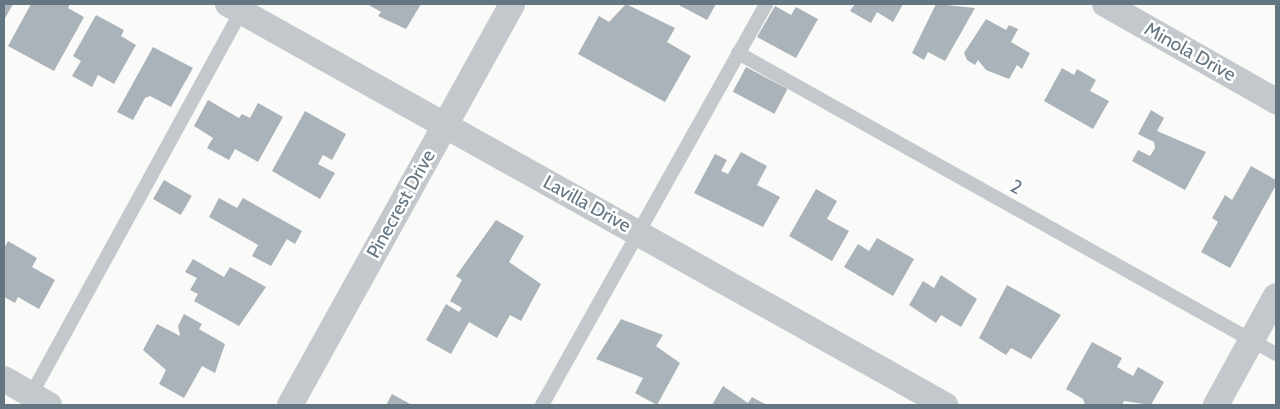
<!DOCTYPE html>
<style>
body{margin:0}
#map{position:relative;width:1280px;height:409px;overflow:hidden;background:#fafaf8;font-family:Cabin,sans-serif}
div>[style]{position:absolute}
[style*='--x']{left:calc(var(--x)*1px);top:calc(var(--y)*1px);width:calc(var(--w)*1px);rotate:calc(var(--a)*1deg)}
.building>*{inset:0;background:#aab3b9;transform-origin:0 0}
.service>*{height:14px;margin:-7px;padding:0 7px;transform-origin:7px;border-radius:7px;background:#c3c8cc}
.minor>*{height:26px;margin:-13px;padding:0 13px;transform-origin:13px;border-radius:13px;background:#c3c8cc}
span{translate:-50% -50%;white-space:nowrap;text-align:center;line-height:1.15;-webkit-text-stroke:5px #fff;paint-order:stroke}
.street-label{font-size:19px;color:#657683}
.frame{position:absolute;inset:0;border:5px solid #657683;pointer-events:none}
</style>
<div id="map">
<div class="building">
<div style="clip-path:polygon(4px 4px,13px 4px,4px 20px)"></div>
<div style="clip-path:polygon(31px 4px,70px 4px,68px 8px,84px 17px,54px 71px,8px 46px)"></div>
<div style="clip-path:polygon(367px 4px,421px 4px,406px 29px,378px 16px,381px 12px)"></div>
<div style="clip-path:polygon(626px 4px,675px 28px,667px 42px,691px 56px,665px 102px,578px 54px,599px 16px,609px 22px)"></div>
<div style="clip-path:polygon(677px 4px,716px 4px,707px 20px)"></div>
<div style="clip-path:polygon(855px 4px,903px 4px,893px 22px,877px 12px,871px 23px,850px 11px)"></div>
<div style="clip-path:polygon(936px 4px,975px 8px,945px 61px,928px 52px,924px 60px,912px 53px)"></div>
<div style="clip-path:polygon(775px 6px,791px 15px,796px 7px,818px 19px,796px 58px,757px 37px)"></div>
<div style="clip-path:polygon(96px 15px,124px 30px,121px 36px,136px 45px,114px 84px,98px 75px,92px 87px,72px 76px,81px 61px,73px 56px)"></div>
<div style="clip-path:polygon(986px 19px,1006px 30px,1009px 25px,1018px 29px,1011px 42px,1030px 53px,1022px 69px,1017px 65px,1009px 79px,986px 70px,978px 60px,975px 65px,967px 60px,964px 53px)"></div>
<div style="clip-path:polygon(153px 47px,193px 68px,171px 107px,150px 96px,145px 98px,133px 120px,117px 112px)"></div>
<div style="left:746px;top:67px;width:47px;height:28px;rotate:28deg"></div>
<div style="clip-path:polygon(1062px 68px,1074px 75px,1077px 69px,1096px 80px,1090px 91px,1109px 101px,1093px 129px,1044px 101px)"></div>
<div style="clip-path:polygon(208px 100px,239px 118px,242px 114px,250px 118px,258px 103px,283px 117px,258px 162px,235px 149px,229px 160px,207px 148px,213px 138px,194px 126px)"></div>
<div style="clip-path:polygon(1151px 110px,1164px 118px,1157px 131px,1206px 152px,1185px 190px,1132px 161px,1138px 150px,1150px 156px,1155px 148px,1154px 142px,1138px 134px)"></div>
<div style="clip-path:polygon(305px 111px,346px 134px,332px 160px,323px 155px,318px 164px,335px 173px,320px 199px,272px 171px)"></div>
<div style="clip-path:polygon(741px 152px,767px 166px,757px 185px,780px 197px,763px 227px,694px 193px,715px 154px,727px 160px,721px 171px,728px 174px)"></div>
<div style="clip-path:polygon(1251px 166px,1276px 180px,1276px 185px,1230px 268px,1201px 252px,1218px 222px,1212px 218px,1225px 195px,1232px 200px)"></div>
<div style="left:164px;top:180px;width:32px;height:22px;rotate:30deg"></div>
<div style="clip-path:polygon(816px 189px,837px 201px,827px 219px,849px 231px,832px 261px,789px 236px)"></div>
<div style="clip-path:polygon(219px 198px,237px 208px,243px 198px,302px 231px,295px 244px,287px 239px,271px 266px,252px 256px,258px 245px,209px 217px)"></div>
<div style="clip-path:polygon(496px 220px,524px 236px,509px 262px,541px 284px,521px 321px,510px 315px,497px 338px,469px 322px,451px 354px,426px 340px,446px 304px,459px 312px,462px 308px,450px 301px,462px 280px,456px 276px)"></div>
<div style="clip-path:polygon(877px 238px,914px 259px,893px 296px,844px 267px,858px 244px,869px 251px)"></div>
<div style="clip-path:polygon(8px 241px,37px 258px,32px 267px,55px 280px,39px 309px,18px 297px,15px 303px,4px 297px,4px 248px)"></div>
<div style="clip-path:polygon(193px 259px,224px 277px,230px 267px,266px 287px,239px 326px,194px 301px,198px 294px,190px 290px,197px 278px,185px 272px)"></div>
<div style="clip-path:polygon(941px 275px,977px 299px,961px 327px,941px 315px,936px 323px,909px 305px,923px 281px,934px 288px)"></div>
<div style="clip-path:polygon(1007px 285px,1061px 315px,1031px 359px,1011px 348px,1006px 355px,979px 338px)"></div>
<div style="clip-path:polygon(184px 314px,202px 324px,199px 329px,225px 344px,215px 373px,202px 366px,184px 398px,159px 384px,166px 370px,143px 350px,157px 324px,180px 336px,178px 326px)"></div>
<div style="clip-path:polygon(621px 319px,663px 335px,656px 346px,680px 363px,657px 405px,635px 393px,643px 378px,596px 359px)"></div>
<div style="clip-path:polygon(1092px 342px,1122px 358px,1117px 367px,1133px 376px,1138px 367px,1164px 382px,1151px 405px,1124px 401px,1122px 405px,1085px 405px,1083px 399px,1066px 389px)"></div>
<div style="clip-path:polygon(723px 386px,748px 403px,752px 397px,767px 405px,712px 405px)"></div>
<div style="clip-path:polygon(392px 394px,412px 405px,386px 405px)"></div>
</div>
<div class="service">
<div style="--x:738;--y:53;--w:616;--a:29.23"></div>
<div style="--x:31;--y:395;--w:438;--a:-61.3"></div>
<div style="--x:542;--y:405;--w:459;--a:-60.8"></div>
</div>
<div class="minor">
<div style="--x:228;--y:4;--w:822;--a:29.22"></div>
<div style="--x:1105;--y:4;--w:197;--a:29.6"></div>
<div style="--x:4;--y:379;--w:52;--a:30"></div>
<div style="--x:290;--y:405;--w:458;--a:-61"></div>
<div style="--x:1216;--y:405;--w:124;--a:-61.2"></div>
</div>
<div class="street-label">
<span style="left:1190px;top:52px;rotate:29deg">Minola Drive</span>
<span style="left:1016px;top:187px;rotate:29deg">2</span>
<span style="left:401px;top:204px;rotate:-61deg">Pinecrest Drive</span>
<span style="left:587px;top:204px;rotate:29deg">Lavilla Drive</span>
</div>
<div class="frame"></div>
</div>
